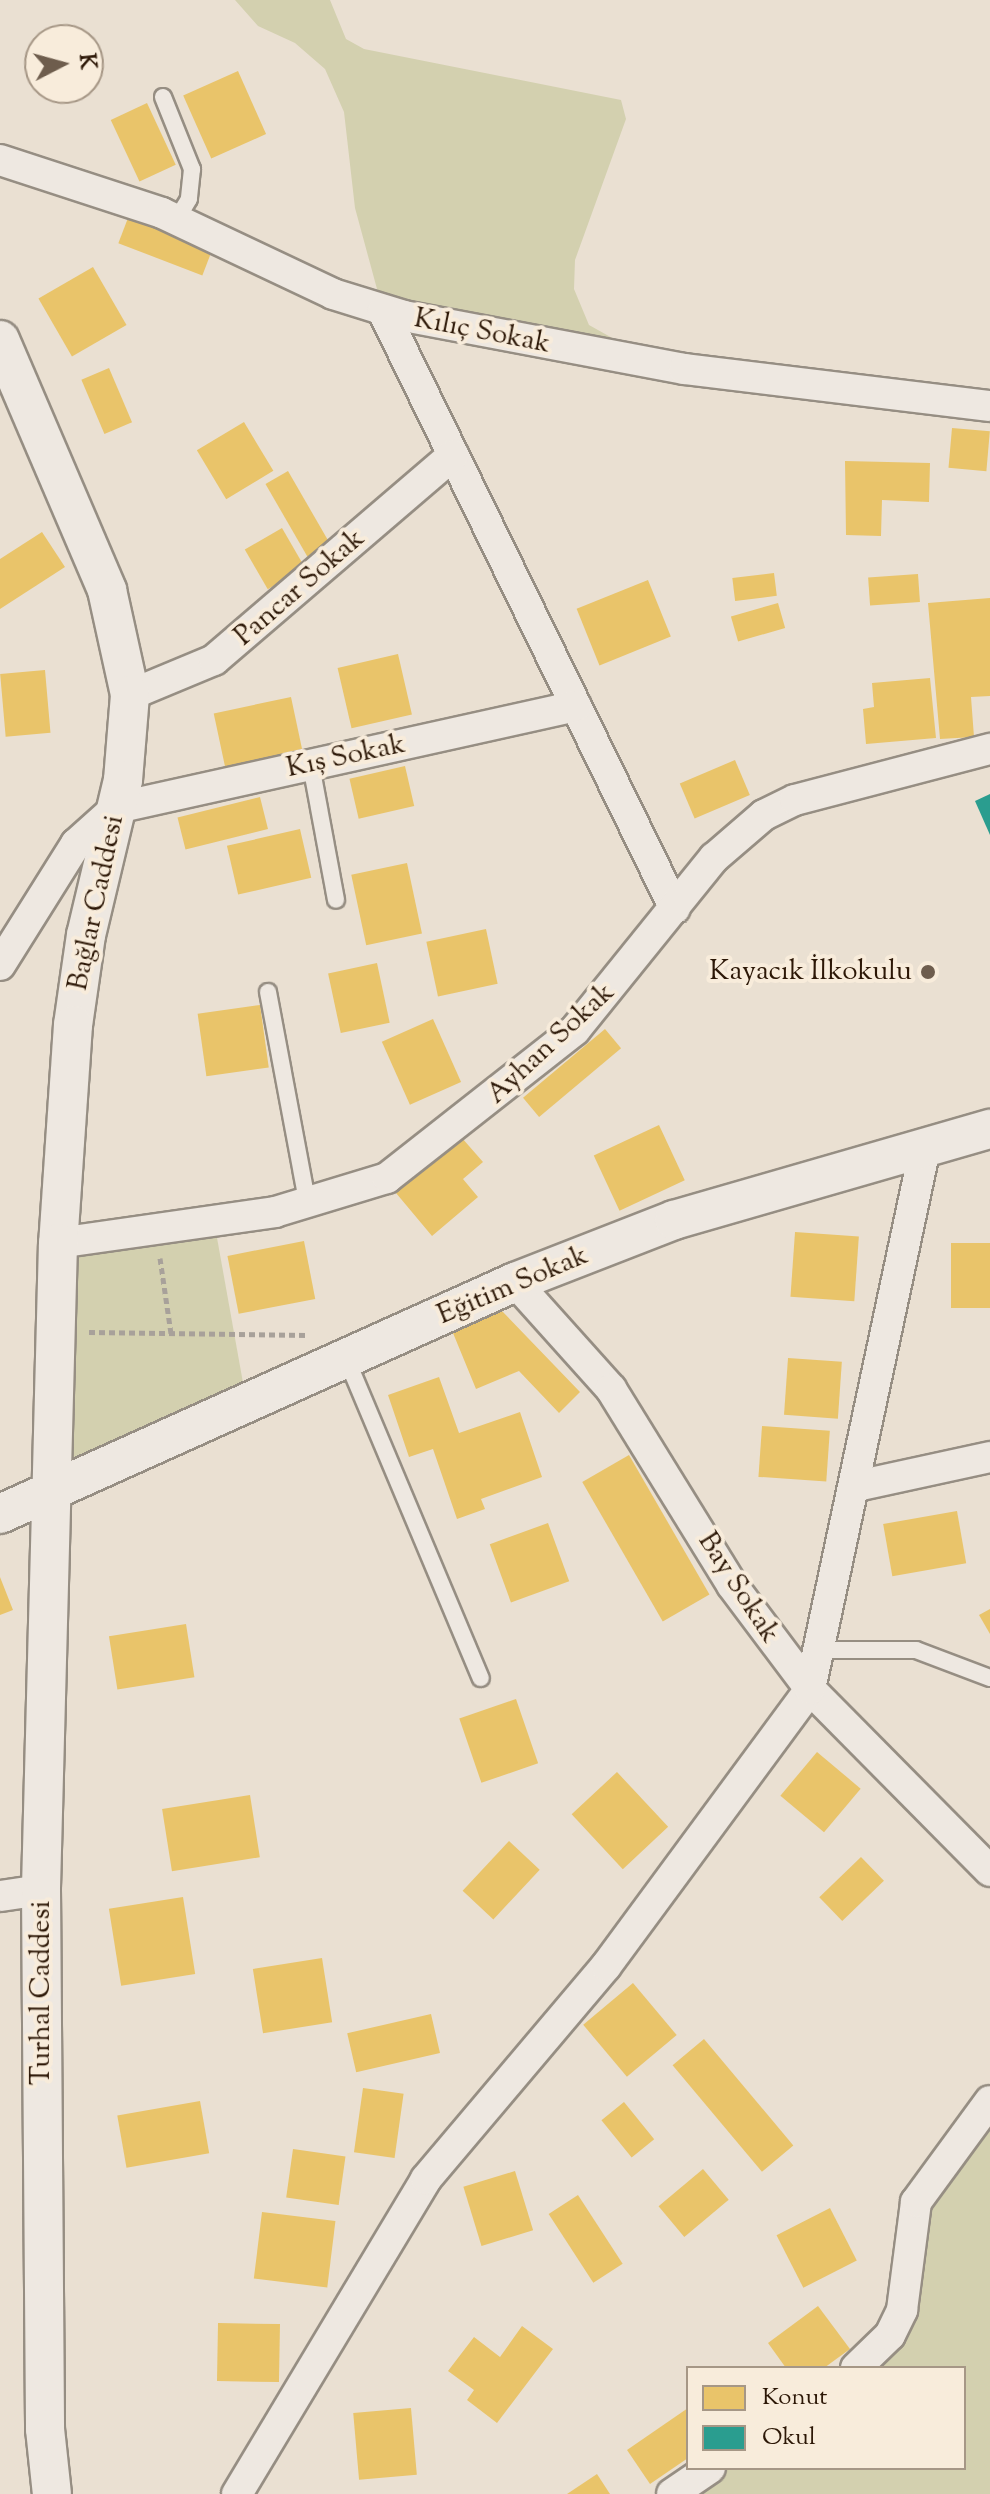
<!DOCTYPE html>
<meta charset="utf-8">
<style>
body{margin:0}
#map{position:relative;width:990px;height:2494px;overflow:hidden;background:#eae0d2;font-family:"Sorts Mill Goudy",serif}
div>[style]{position:absolute}
[style*='--x']{left:calc(var(--x)*1px);top:calc(var(--y)*1px);width:calc(var(--w)*1px);rotate:calc(var(--a)*1deg)}
.green>*{inset:0;background:#d3d0af}
.homes>*{inset:0;background:#e9c46a;transform-origin:0 0}
.schools>*{inset:0;background:#2a9d8f}
.path>*{height:5px;margin-top:-2.5px;transform-origin:0;background:repeating-linear-gradient(90deg,#a8a19a 0 6px,transparent 0 10px)}
.roads{filter:drop-shadow(2px 0 #968e83) drop-shadow(-2px 0 #968e83) drop-shadow(0 2px #968e83) drop-shadow(0 -2px #968e83)}
.service>*{height:16px;margin:-8px;padding:0 8px;transform-origin:8px;border-radius:8px;background:#eee8e1}
.minor>*{height:30px;margin:-15px;padding:0 15px;transform-origin:15px;border-radius:15px;background:#eee8e1}
.tertiary>*{height:38px;margin:-19px;padding:0 19px;transform-origin:19px;border-radius:19px;background:#eee8e1}
.dots>*{width:22px;height:22px;translate:-50% -50%;box-sizing:border-box;border:4px solid #f8ecdb;border-radius:50%}
span{translate:-50% -50%;white-space:nowrap;text-align:center;line-height:1.15;-webkit-text-stroke:8px #f8ecdb;paint-order:stroke}
.street-label{font-size:28px;color:#2c1706}
.poi-label{font-size:28px;color:#2c1706}
.right{translate:-100% -50%;text-align:right}
.legend{position:absolute;left:686px;top:2366px;width:280px;height:104px;box-sizing:border-box;background:#f8ecdb;border:2px solid #a69786;margin:0;padding:10px 14px;list-style:none;font-size:24px;color:#2c1706}
.legend li{display:flex;align-items:center;gap:16px;height:40px}
.legend b{width:40px;border:2px solid #a69786}
.north{position:absolute;left:24px;top:24px;width:80px;height:80px;box-sizing:border-box;background:#f8ecdb;border:2px solid #a69786;border-radius:50%;rotate:84deg;font-size:22px;font-weight:700;line-height:32px;text-align:center;color:#2c1706}
.north::after{content:'';display:block;margin:auto;width:28px;height:36px;background:#6e5d4d;clip-path:polygon(50% 0,100% 100%,50% 72%,0 100%)}
</style>
<div id="map">
<div class="green">
<div style="clip-path:polygon(235px 0,330px 0,346px 39px,364px 49px,621px 100px,626px 119px,575px 260px,574px 289px,589px 325px,632px 349px,383px 311px,355px 208px,344px 112px,325px 69px,295px 43px,258px 26px)"></div>
<div style="clip-path:polygon(214px 1221px,247px 1405px,55px 1492px,58px 1243px)"></div>
<div style="clip-path:polygon(990px 2101px,990px 2494px,698px 2494px,710px 2468px,964px 2468px,964px 2368px,856px 2368px,890px 2335px,908px 2241px)"></div>
</div>
<div class="homes">
<div style="left:238px;top:71px;width:69px;height:60px;rotate:66deg"></div>
<div style="left:147px;top:103px;width:68px;height:40px;rotate:65deg"></div>
<div style="left:128px;top:218px;width:90px;height:27px;rotate:21deg"></div>
<div style="left:93px;top:267px;width:67px;height:63px;rotate:60deg"></div>
<div style="left:109px;top:368px;width:59px;height:30px;rotate:67deg"></div>
<div style="left:244px;top:422px;width:57px;height:55px;rotate:59deg"></div>
<div style="left:952px;top:428px;width:38px;height:40px;rotate:5deg"></div>
<div style="clip-path:polygon(845px 461px,930px 463px,929px 502px,882px 500px,881px 536px,846px 535px)"></div>
<div style="left:288px;top:471px;width:84px;height:26px;rotate:60deg"></div>
<div style="left:282px;top:528px;width:46px;height:43px;rotate:60deg"></div>
<div style="clip-path:polygon(42px 532px,65px 567px,0 609px,0 559px)"></div>
<div style="left:774px;top:573px;width:23px;height:42px;rotate:83deg"></div>
<div style="left:918px;top:574px;width:28px;height:50px;rotate:86deg"></div>
<div style="left:648px;top:580px;width:61px;height:77px;rotate:68deg"></div>
<div style="clip-path:polygon(990px 598px,990px 696px,971px 697px,974px 737px,940px 739px,928px 603px)"></div>
<div style="left:778px;top:603px;width:26px;height:49px;rotate:74deg"></div>
<div style="left:398px;top:654px;width:62px;height:62px;rotate:77deg"></div>
<div style="left:45px;top:670px;width:63px;height:45px;rotate:85deg"></div>
<div style="clip-path:polygon(930px 678px,936px 738px,866px 744px,863px 709px,874px 707px,872px 683px)"></div>
<div style="left:291px;top:697px;width:56px;height:79px;rotate:78deg"></div>
<div style="left:735px;top:760px;width:38px;height:60px;rotate:67deg"></div>
<div style="left:405px;top:766px;width:41px;height:57px;rotate:77deg"></div>
<div style="left:260px;top:797px;width:33px;height:85px;rotate:76deg"></div>
<div style="left:300px;top:829px;width:50px;height:75px;rotate:77deg"></div>
<div style="left:407px;top:863px;width:72px;height:57px;rotate:78deg"></div>
<div style="left:486px;top:929px;width:56px;height:61px;rotate:78deg"></div>
<div style="left:377px;top:963px;width:61px;height:50px;rotate:78deg"></div>
<div style="left:260px;top:1005px;width:63px;height:63px;rotate:82deg"></div>
<div style="left:433px;top:1019px;width:69px;height:56px;rotate:66deg"></div>
<div style="left:605px;top:1029px;width:25px;height:107px;rotate:50deg"></div>
<div style="left:659px;top:1125px;width:61px;height:72px;rotate:65deg"></div>
<div style="clip-path:polygon(462px 1138px,483px 1162px,463px 1179px,478px 1197px,432px 1236px,396px 1193px)"></div>
<div style="left:795px;top:1232px;width:64px;height:65px;rotate:4deg"></div>
<div style="left:304px;top:1241px;width:59px;height:78px;rotate:79deg"></div>
<div style="left:990px;top:1243px;width:65px;height:39px;rotate:90deg"></div>
<div style="clip-path:polygon(502px 1311px,580px 1392px,559px 1413px,519px 1371px,476px 1389px,453px 1333px)"></div>
<div style="left:788px;top:1358px;width:54px;height:57px;rotate:4deg"></div>
<div style="clip-path:polygon(439px 1377px,459px 1433px,520px 1412px,542px 1477px,481px 1499px,485px 1509px,457px 1519px,433px 1449px,409px 1457px,388px 1395px)"></div>
<div style="left:762px;top:1426px;width:68px;height:51px;rotate:4deg"></div>
<div style="left:629px;top:1455px;width:161px;height:54px;rotate:60deg"></div>
<div style="left:957px;top:1511px;width:53px;height:75px;rotate:80deg"></div>
<div style="left:548px;top:1523px;width:62px;height:62px;rotate:70deg"></div>
<div style="clip-path:polygon(0 1577px,13px 1610px,0 1615px)"></div>
<div style="clip-path:polygon(990px 1609px,990px 1634px,979px 1615px)"></div>
<div style="left:186px;top:1624px;width:54px;height:78px;rotate:81deg"></div>
<div style="left:516px;top:1699px;width:68px;height:60px;rotate:71deg"></div>
<div style="left:817px;top:1752px;width:57px;height:57px;rotate:40deg"></div>
<div style="left:617px;top:1772px;width:75px;height:62px;rotate:47deg"></div>
<div style="left:250px;top:1795px;width:63px;height:89px;rotate:81deg"></div>
<div style="left:509px;top:1841px;width:42px;height:68px;rotate:43deg"></div>
<div style="left:861px;top:1857px;width:33px;height:58px;rotate:46deg"></div>
<div style="left:183px;top:1897px;width:78px;height:75px;rotate:81deg"></div>
<div style="left:322px;top:1958px;width:65px;height:70px;rotate:81deg"></div>
<div style="left:633px;top:1983px;width:68px;height:65px;rotate:50deg"></div>
<div style="left:431px;top:2014px;width:40px;height:86px;rotate:77deg"></div>
<div style="left:704px;top:2039px;width:139px;height:41px;rotate:50deg"></div>
<div style="left:363px;top:2088px;width:41px;height:65px;rotate:8deg"></div>
<div style="left:200px;top:2101px;width:53px;height:84px;rotate:80deg"></div>
<div style="left:624px;top:2102px;width:48px;height:29px;rotate:51deg"></div>
<div style="left:293px;top:2149px;width:53px;height:49px;rotate:8deg"></div>
<div style="left:703px;top:2169px;width:40px;height:58px;rotate:50deg"></div>
<div style="left:515px;top:2171px;width:62px;height:54px;rotate:73deg"></div>
<div style="left:578px;top:2195px;width:82px;height:35px;rotate:57deg"></div>
<div style="left:830px;top:2208px;width:59px;height:60px;rotate:63deg"></div>
<div style="left:262px;top:2212px;width:74px;height:67px;rotate:7deg"></div>
<div style="clip-path:polygon(818px 2306px,850px 2349px,824px 2368px,786px 2368px,768px 2343px)"></div>
<div style="left:218px;top:2323px;width:62px;height:58px;rotate:1deg"></div>
<div style="clip-path:polygon(522px 2326px,553px 2349px,497px 2423px,467px 2400px,474px 2390px,448px 2371px,474px 2337px,500px 2357px)"></div>
<div style="left:411px;top:2408px;width:67px;height:58px;rotate:85deg"></div>
<div style="clip-path:polygon(688px 2408px,688px 2458px,650px 2484px,627px 2450px)"></div>
<div style="clip-path:polygon(597px 2474px,610px 2494px,567px 2494px)"></div>
</div>
<div class="schools">
<div style="clip-path:polygon(990px 794px,990px 835px,975px 801px)"></div>
</div>
<div class="path">
<div style="--x:160;--y:1258;--w:76;--a:81.7"></div>
<div style="--x:89;--y:1332;--w:218;--a:0.8"></div>
</div>
<div class="roads">
<div class="service">
<div style="--x:163;--y:97;--w:78;--a:68.1"></div>
<div style="--x:192;--y:169;--w:30;--a:96"></div>
<div style="--x:189;--y:199;--w:23;--a:121"></div>
<div style="--x:311;--y:765;--w:137;--a:79.5"></div>
<div style="--x:268;--y:992;--w:217;--a:79.4"></div>
<div style="--x:347;--y:1360;--w:345;--a:67.2"></div>
<div style="--x:819;--y:1650;--w:97;--a:0"></div>
<div style="--x:916;--y:1650;--w:79;--a:20.7"></div>
</div>
<div class="minor">
<div style="--x:0;--y:160;--w:170;--a:18.1"></div>
<div style="--x:162;--y:213;--w:189;--a:25.3"></div>
<div style="--x:333;--y:294;--w:74;--a:17.2"></div>
<div style="--x:404;--y:316;--w:285;--a:10.7"></div>
<div style="--x:684;--y:369;--w:308;--a:6.9"></div>
<div style="--x:383;--y:311;--w:665;--a:63.97"></div>
<div style="--x:130;--y:695;--w:91;--a:-22.6"></div>
<div style="--x:214;--y:660;--w:315;--a:-40.6"></div>
<div style="--x:0;--y:965;--w:143;--a:-57.9"></div>
<div style="--x:76;--y:844;--w:54;--a:-42"></div>
<div style="--x:116;--y:808;--w:471;--a:-12.5"></div>
<div style="--x:58;--y:1243;--w:219;--a:-8.1"></div>
<div style="--x:275;--y:1212;--w:117;--a:-16.9"></div>
<div style="--x:387;--y:1178;--w:239;--a:-38.2"></div>
<div style="--x:575;--y:1030;--w:221;--a:-51.1"></div>
<div style="--x:714;--y:858;--w:66;--a:-40.7"></div>
<div style="--x:764;--y:815;--w:34;--a:-26"></div>
<div style="--x:795;--y:800;--w:202;--a:-14.7"></div>
<div style="--x:515;--y:1282;--w:144;--a:48.1"></div>
<div style="--x:611;--y:1389;--w:230;--a:58.3"></div>
<div style="--x:732;--y:1585;--w:130;--a:53.1"></div>
<div style="--x:810;--y:1689;--w:256;--a:45.3"></div>
<div style="--x:857;--y:1486;--w:136;--a:-12.3"></div>
<div style="--x:0;--y:1896;--w:41;--a:-8.3"></div>
<div style="--x:856;--y:2368;--w:47;--a:-44.1"></div>
<div style="--x:890;--y:2335;--w:28;--a:-64"></div>
<div style="--x:902;--y:2310;--w:109;--a:-82.6"></div>
<div style="--x:916;--y:2202;--w:125;--a:-53.8"></div>
<div style="--x:237;--y:2494;--w:367;--a:-59"></div>
<div style="--x:426;--y:2179;--w:279;--a:-49.8"></div>
<div style="--x:606;--y:1966;--w:344;--a:-53.6"></div>
<div style="--x:810;--y:1689;--w:553;--a:-78"></div>
<div style="--x:672;--y:2494;--w:46;--a:-34.4"></div>
</div>
<div class="tertiary">
<div style="--x:0;--y:340;--w:272;--a:66.8"></div>
<div style="--x:107;--y:590;--w:107;--a:77.6"></div>
<div style="--x:130;--y:695;--w:85;--a:94.7"></div>
<div style="--x:123;--y:780;--w:159;--a:103.4"></div>
<div style="--x:86;--y:935;--w:91;--a:98.2"></div>
<div style="--x:73;--y:1025;--w:219;--a:93.9"></div>
<div style="--x:58;--y:1243;--w:647;--a:91.51"></div>
<div style="--x:41;--y:1890;--w:539;--a:89.57"></div>
<div style="--x:45;--y:2429;--w:65;--a:83.9"></div>
<div style="--x:0;--y:1514;--w:565;--a:-24.25"></div>
<div style="--x:515;--y:1282;--w:171;--a:-21.3"></div>
<div style="--x:674;--y:1220;--w:329;--a:-16.1"></div>
</div>
</div>
<div class="dots">
<div style="left:928px;top:972px;background:#6e5d4d"></div>
</div>
<div class="street-label">
<span style="left:482px;top:332px;rotate:11deg">Kılıç Sokak</span>
<span style="left:300px;top:588px;rotate:-41deg">Pancar Sokak</span>
<span style="left:346px;top:757px;rotate:-12deg">Kış Sokak</span>
<span style="left:97px;top:903px;rotate:-78deg">Bağlar Caddesi</span>
<span style="left:551px;top:1044px;rotate:-43deg">Ayhan Sokak</span>
<span style="left:513px;top:1286px;rotate:-23deg">Eğitim Sokak</span>
<span style="left:738px;top:1588px;rotate:57deg">Bay Sokak</span>
<span style="left:42px;top:1993px;rotate:-90deg">Turhal Caddesi</span>
</div>
<div class="poi-label">
<span class="right" style="left:912px;top:972px">Kayacık İlkokulu</span>
</div>
<ul class="legend">
<li><b style="height:22px;background:#e9c46a"></b>Konut</li>
<li><b style="height:22px;background:#2a9d8f"></b>Okul</li>
</ul>
<div class="north">K</div>
</div>
